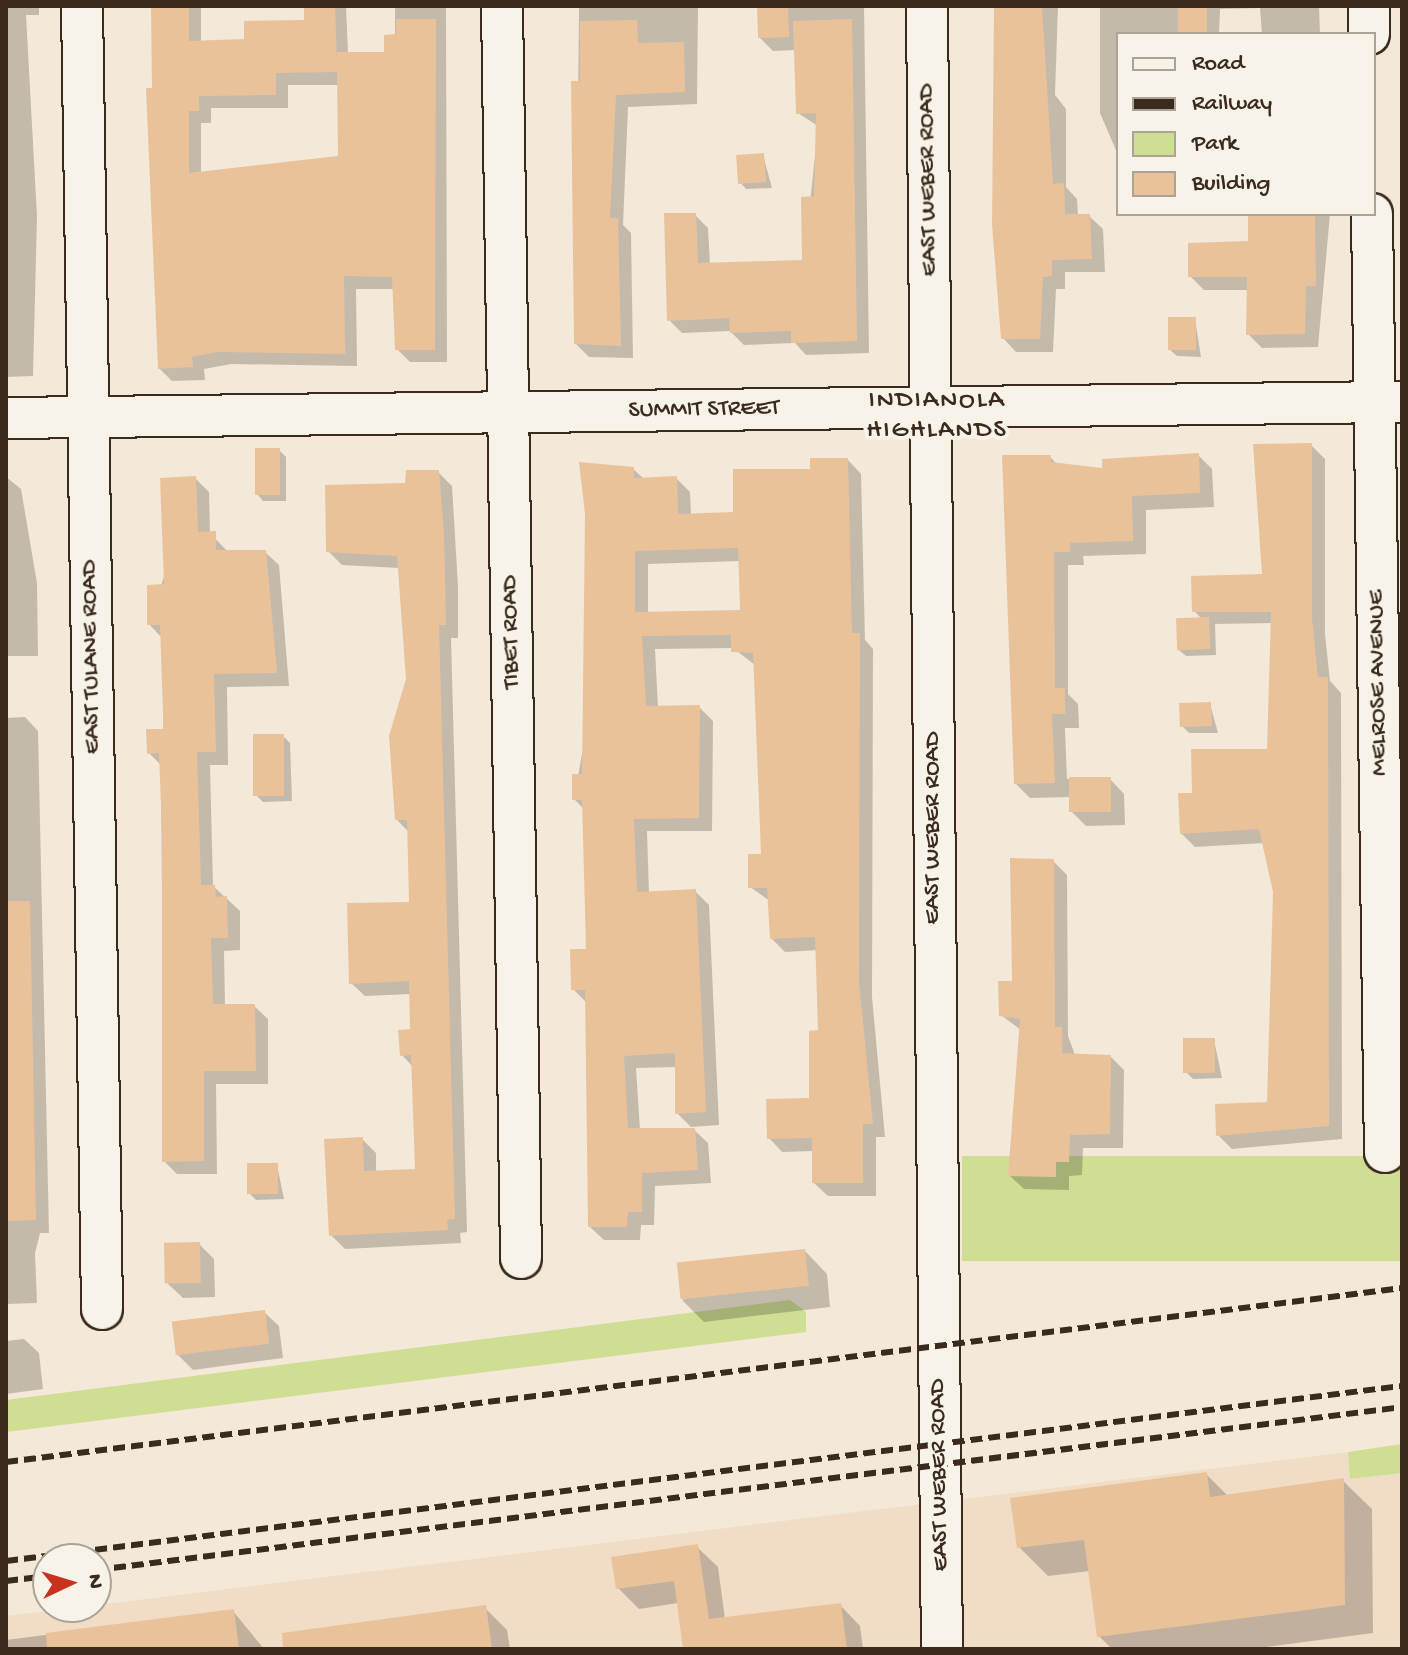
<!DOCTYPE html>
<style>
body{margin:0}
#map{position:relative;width:1408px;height:1655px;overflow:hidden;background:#f4e9d8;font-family:"Gochi Hand",sans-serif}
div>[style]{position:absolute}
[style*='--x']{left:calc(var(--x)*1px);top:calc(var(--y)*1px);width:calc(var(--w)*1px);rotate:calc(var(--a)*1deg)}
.built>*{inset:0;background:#f1ddc5}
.green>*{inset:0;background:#cede92;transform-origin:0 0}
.shadow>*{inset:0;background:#0003}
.building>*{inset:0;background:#eac29a;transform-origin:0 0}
.roads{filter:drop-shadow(2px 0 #3b2a1e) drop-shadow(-2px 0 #3b2a1e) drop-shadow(0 2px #3b2a1e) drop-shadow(0 -2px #3b2a1e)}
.minor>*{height:40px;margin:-20px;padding:0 20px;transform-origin:20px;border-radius:20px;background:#f7f3e8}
.rail>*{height:6px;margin-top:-3px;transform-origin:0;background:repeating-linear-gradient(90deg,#3b2a1e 0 12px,transparent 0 18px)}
span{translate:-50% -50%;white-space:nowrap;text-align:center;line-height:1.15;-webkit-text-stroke:8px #f7f3e8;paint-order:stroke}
.street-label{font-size:24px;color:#3b2a1e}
.neighbourhood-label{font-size:26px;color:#3b2a1e;letter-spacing:2px}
.frame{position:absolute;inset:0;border:8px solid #3b2a1e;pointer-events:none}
.legend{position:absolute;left:1116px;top:32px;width:260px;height:184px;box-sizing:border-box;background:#f7f3e8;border:2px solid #aca397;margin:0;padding:10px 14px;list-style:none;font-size:24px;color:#3b2a1e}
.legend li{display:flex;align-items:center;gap:16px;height:40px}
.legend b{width:40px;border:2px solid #aca397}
.north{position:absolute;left:32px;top:1543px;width:80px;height:80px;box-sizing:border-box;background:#f7f3e8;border:2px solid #aca397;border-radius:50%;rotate:86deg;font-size:22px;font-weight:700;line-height:32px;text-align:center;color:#3b2a1e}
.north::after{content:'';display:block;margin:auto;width:28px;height:36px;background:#c8321e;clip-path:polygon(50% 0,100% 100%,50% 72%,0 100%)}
</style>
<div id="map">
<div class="built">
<div style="clip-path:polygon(1348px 1452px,1350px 1479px,1402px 1473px,1402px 1649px,6px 1649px,6px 1616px)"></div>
</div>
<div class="green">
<div style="left:1402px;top:1156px;width:105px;height:440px;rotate:90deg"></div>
<div style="clip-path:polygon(790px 1300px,806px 1312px,806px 1332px,6px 1432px,6px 1400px)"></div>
<div style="clip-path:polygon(1402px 1444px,1402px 1473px,1350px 1479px,1348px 1452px)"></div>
</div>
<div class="shadow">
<div style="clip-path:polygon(6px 6px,39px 6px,39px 15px,26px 15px,37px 216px,33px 376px,6px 377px)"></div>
<div style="clip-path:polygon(evenodd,154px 6px,201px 6px,201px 42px,246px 41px,306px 22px,306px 6px,346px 6px,348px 54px,386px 54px,395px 36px,395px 6px,446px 6px,447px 362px,410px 362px,397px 349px,395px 289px,356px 289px,357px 366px,231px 364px,204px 369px,205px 380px,172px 381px,159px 368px,154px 6px,288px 85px,339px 85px,340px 158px,201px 174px,201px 123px,211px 123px,211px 108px,288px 108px,288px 85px)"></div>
<div style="clip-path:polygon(579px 6px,698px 6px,697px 104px,628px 107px,623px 225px,631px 233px,633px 358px,589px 357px,576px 344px)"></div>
<div style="clip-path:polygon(759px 6px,864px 6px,869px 353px,806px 355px,795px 343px,744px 345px,730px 331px,682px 333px,669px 320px,695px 215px,708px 228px,710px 265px,804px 262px,818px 126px,798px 113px,796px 50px,773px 51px,760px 38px)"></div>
<div style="clip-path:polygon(997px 6px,1058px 6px,1055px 95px,1066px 109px,1066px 187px,1077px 199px,1078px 216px,1089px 216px,1103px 229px,1105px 272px,1065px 272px,1065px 289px,1056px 289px,1053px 352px,1016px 352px,1003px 338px)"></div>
<div style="clip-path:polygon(1100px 6px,1319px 6px,1320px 34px,1262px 34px,1260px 8px,1220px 9px,1219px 34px,1118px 34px,1118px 155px,1100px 113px)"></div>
<div style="clip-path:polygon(763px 155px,772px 188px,746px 189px,740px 182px)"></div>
<div style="clip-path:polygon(1250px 214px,1330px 214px,1318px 347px,1262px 348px,1248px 334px,1248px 290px,1204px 290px,1190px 276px,1250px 243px)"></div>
<div style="clip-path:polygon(1195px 319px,1201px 357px,1177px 356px,1170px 350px)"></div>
<div style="clip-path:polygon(1311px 445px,1325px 459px,1325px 634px,1330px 681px,1341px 693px,1342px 1139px,1232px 1149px,1218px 1135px,1269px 1103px,1275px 892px,1264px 843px,1195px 847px,1181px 833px,1194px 795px,1269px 751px,1273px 623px,1215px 624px,1216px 655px,1186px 656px,1179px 650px,1202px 619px,1194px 611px,1264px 576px)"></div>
<div style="clip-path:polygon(279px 450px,286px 457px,286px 501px,263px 501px,257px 494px)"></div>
<div style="clip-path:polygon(1198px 455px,1212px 469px,1214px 507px,1146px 510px,1146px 554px,1083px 556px,1084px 565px,1068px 565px,1068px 694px,1078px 704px,1079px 728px,1065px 728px,1067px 779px,1110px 779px,1124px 794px,1125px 825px,1086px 826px,1071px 811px,1071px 797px,1030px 798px,1016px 784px,1050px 457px,1058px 465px,1104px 470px)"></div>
<div style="clip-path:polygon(evenodd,848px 460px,861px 474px,865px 640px,873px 649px,872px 997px,885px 1137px,876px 1137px,876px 1196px,828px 1196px,814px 1183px,814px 1151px,782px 1152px,769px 1138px,811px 1100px,820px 1032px,818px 950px,785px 952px,772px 939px,770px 901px,750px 887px,763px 856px,755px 665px,733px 648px,655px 649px,658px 708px,699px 707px,713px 721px,712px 831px,647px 831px,649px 894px,695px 891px,709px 905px,719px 1125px,691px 1127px,708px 1143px,711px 1183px,655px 1186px,654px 1225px,641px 1225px,640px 1240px,604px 1240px,590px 1227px,587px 1003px,573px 989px,588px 951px,584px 809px,574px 799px,633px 469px,644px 479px,676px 478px,690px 492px,691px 516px,735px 514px,812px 471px,848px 460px,740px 561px,742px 612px,648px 613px,648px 564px,740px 561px,848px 460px,677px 1067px,677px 1113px,694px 1130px,640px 1130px,636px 1068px,677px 1067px)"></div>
<div style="clip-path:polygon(438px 472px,452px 486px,458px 586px,458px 638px,451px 638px,467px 1232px,460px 1233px,461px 1243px,345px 1249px,331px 1235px,362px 1139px,376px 1153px,376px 1172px,417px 1171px,413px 1067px,402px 1055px,412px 1031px,411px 994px,365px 996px,351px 983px,411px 903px,409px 832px,397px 820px,408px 680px,400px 568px,342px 565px,328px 551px,407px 485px)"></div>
<div style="clip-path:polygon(6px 477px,21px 489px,37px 583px,38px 656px,6px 656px)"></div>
<div style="clip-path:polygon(195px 478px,209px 492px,210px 533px,228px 552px,265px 552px,279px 565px,289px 686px,227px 687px,228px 765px,210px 765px,213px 886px,240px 911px,240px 950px,224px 951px,225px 1006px,254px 1006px,268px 1019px,268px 1084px,216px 1084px,217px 1174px,177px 1174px,164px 1161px,161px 765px,149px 753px,165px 731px,162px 638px,149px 624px)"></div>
<div style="clip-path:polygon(1210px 704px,1218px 733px,1189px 733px,1183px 727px)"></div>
<div style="clip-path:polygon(25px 717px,38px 731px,49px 1233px,40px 1233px,35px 1253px,37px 1303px,6px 1304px,6px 718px)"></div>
<div style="clip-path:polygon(283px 736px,290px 743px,292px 801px,263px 802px,256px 795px)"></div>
<div style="clip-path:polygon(1053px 861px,1067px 875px,1068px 1036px,1075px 1055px,1110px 1056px,1124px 1070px,1123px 1148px,1083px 1148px,1082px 1175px,1069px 1176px,1069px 1190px,1024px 1189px,1010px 1176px,1021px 1030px,1001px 1015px)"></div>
<div style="clip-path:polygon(1214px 1040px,1222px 1078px,1193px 1079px,1186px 1072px)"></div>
<div style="clip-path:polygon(277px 1165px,284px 1199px,256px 1200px,249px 1193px)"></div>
<div style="clip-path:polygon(199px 1244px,214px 1259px,215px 1297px,183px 1298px,168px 1284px)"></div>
<div style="clip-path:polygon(805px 1251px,827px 1274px,830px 1307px,704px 1322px,682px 1300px)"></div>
<div style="clip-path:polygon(264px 1312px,279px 1326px,283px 1358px,193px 1370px,178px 1355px)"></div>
<div style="clip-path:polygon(24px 1339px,39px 1353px,43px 1389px,6px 1394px,6px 1341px)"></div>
<div style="clip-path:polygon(1206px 1474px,1228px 1496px,1343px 1481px,1372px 1509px,1373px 1633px,1252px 1649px,1112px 1649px,1099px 1636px,1090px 1571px,1048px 1576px,1019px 1547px)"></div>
<div style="clip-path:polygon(697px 1547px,718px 1567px,725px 1619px,840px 1605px,860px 1626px,863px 1649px,685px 1649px,678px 1603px,639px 1609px,618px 1588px)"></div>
<div style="clip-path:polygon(485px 1608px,507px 1630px,510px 1649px,329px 1649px)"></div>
<div style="clip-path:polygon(233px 1611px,264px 1649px,6px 1649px,6px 1640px)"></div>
</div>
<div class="building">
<div style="clip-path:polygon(evenodd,151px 6px,189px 6px,189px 41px,244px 39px,244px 21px,304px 20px,304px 6px,335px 6px,337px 62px,336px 52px,384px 52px,384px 35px,396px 34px,396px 19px,436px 19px,435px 350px,395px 350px,392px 277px,344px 276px,345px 354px,217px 352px,192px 357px,193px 367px,158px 369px,146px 88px,152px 88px,151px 6px,337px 72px,338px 156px,189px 173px,189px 111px,199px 111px,199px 96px,276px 95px,276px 73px,337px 72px)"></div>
<div style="clip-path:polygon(994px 6px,1042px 6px,1053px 184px,1064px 183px,1065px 214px,1090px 214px,1092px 259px,1052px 260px,1052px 276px,1043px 277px,1040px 339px,1001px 339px,992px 225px)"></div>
<div style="left:1178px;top:6px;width:29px;height:28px"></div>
<div style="left:788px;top:7px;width:30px;height:31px;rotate:88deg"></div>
<div style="clip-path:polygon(852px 19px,857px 341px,791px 343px,791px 331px,730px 333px,729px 318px,667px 321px,664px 213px,696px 213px,698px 263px,802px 260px,801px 197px,814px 196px,816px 113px,796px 114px,793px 21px)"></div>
<div style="clip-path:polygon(637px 20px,638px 43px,684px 42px,685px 92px,616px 95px,610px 218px,618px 218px,621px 346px,574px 344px,571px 81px,580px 81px,580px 21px)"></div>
<div style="left:764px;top:153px;width:29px;height:28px;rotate:86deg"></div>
<div style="clip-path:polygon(1248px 214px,1315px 214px,1316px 286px,1306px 286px,1305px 334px,1246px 335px,1247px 277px,1188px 277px,1188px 243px,1248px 241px)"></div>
<div style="left:1168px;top:317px;width:28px;height:33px"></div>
<div style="clip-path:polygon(1312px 443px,1312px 619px,1318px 677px,1328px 677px,1329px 1126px,1216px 1136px,1215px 1104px,1267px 1102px,1273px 892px,1259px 829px,1180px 834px,1178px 793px,1192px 793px,1191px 749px,1267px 749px,1271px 612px,1192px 612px,1191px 576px,1262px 574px,1253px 444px)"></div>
<div style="left:280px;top:448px;width:47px;height:25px;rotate:90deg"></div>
<div style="clip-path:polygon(1199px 453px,1200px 493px,1132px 496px,1133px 541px,1070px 543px,1070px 552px,1054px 552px,1055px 688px,1065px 688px,1065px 714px,1052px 714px,1055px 783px,1014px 784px,1002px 455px,1051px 455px,1051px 462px,1102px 468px,1102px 459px)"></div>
<div style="clip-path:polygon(evenodd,810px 458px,848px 458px,852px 633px,860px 633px,859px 982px,873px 1124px,863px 1124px,863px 1183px,812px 1183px,812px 1138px,767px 1139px,766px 1099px,809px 1098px,809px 1031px,818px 1030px,815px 937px,770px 939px,767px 888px,748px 888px,748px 854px,761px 854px,753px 653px,731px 652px,731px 635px,642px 636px,646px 706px,700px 705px,699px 818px,634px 819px,637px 892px,696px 889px,706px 1112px,675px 1114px,675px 1053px,624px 1056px,628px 1128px,695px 1128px,698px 1170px,642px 1173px,642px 1212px,628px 1212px,627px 1227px,588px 1227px,585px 990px,571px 990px,570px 949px,586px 949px,582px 800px,572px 800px,572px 774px,582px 774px,585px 514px,579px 462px,634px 467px,634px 478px,677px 476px,678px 514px,733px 512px,733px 469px,810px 469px,810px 458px,738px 548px,740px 610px,635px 612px,635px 551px,738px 548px)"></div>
<div style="clip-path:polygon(406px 470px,439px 470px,444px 534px,446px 625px,439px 625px,455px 1219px,447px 1220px,448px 1230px,329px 1236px,324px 1139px,363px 1137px,364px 1171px,415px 1169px,411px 1055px,400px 1056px,398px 1030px,410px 1029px,409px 981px,349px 984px,347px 903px,409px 902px,407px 820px,395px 820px,389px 736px,406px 679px,397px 556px,326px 552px,325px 485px,405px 483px)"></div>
<div style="clip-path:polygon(196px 476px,198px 532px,216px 531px,216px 550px,266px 550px,277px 673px,214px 674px,216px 752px,197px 752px,201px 885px,215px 885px,216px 897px,227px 896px,228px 938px,211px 938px,213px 1004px,255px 1004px,256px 1071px,204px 1071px,204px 1161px,162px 1162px,162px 833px,159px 753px,147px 754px,146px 729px,163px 729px,163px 713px,160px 625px,147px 625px,147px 585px,164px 584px,160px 478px)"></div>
<div style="left:1209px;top:617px;width:32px;height:33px;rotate:88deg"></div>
<div style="left:1211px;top:702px;width:24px;height:32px;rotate:88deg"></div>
<div style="left:253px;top:734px;width:31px;height:62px"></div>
<div style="left:1069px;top:777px;width:42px;height:35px"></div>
<div style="clip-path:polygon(1010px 858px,1054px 859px,1055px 1027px,1062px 1027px,1062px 1053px,1111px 1055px,1110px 1134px,1070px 1135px,1069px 1162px,1056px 1162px,1056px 1177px,1008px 1176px,1020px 1019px,999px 1016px,998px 981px,1012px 981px)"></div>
<div style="clip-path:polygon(6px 901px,30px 901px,36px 1220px,6px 1221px)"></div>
<div style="left:1183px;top:1038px;width:32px;height:35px"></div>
<div style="left:247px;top:1163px;width:31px;height:31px"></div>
<div style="left:200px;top:1242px;width:41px;height:36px;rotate:89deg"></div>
<div style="left:805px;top:1249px;width:37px;height:129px;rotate:84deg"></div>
<div style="left:265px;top:1310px;width:34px;height:94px;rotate:83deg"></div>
<div style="clip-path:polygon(1207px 1472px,1210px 1497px,1344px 1478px,1345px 1605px,1097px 1637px,1084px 1540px,1017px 1548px,1010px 1498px)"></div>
<div style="clip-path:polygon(698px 1544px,709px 1619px,841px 1603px,847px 1649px,683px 1649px,674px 1581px,616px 1589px,611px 1557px)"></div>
<div style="clip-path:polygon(486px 1605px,492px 1649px,283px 1649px,282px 1633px)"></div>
<div style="clip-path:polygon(234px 1609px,239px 1649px,47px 1649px,46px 1633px)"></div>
</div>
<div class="roads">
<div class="minor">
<div style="--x:82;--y:6;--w:1303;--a:89.12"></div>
<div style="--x:502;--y:6;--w:1252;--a:89.13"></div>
<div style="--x:927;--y:6;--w:1643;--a:89.48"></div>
<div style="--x:1369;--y:6;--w:28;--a:90"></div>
<div style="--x:1372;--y:214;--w:938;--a:89.21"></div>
<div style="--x:6;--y:418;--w:1396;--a:-0.66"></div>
</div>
</div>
<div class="rail">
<div style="--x:6;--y:1462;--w:1407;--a:-7.1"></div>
<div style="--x:6;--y:1561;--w:1407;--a:-7.15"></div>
<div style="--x:96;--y:1570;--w:1316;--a:-7.11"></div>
<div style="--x:6;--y:1581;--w:42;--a:-6.8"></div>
</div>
<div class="street-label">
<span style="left:929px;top:180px;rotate:-91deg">EAST WEBER ROAD</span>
<span style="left:704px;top:410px;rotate:-1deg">SUMMIT STREET</span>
<span style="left:512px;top:632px;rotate:-91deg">TIBET ROAD</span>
<span style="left:92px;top:657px;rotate:-91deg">EAST TULANE ROAD</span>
<span style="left:1379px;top:683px;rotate:-91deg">MELROSE AVENUE</span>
<span style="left:934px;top:828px;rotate:-90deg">EAST WEBER ROAD</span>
<span style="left:940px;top:1475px;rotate:-91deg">EAST WEBER ROAD</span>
</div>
<div class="neighbourhood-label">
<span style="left:937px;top:417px">INDIANOLA<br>HIGHLANDS</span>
</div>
<div class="frame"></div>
<ul class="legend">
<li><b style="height:10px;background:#f7f3e8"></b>Road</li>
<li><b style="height:10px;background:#3b2a1e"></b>Railway</li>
<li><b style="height:22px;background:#cede92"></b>Park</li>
<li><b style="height:22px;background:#eac29a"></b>Building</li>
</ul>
<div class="north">N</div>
</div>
